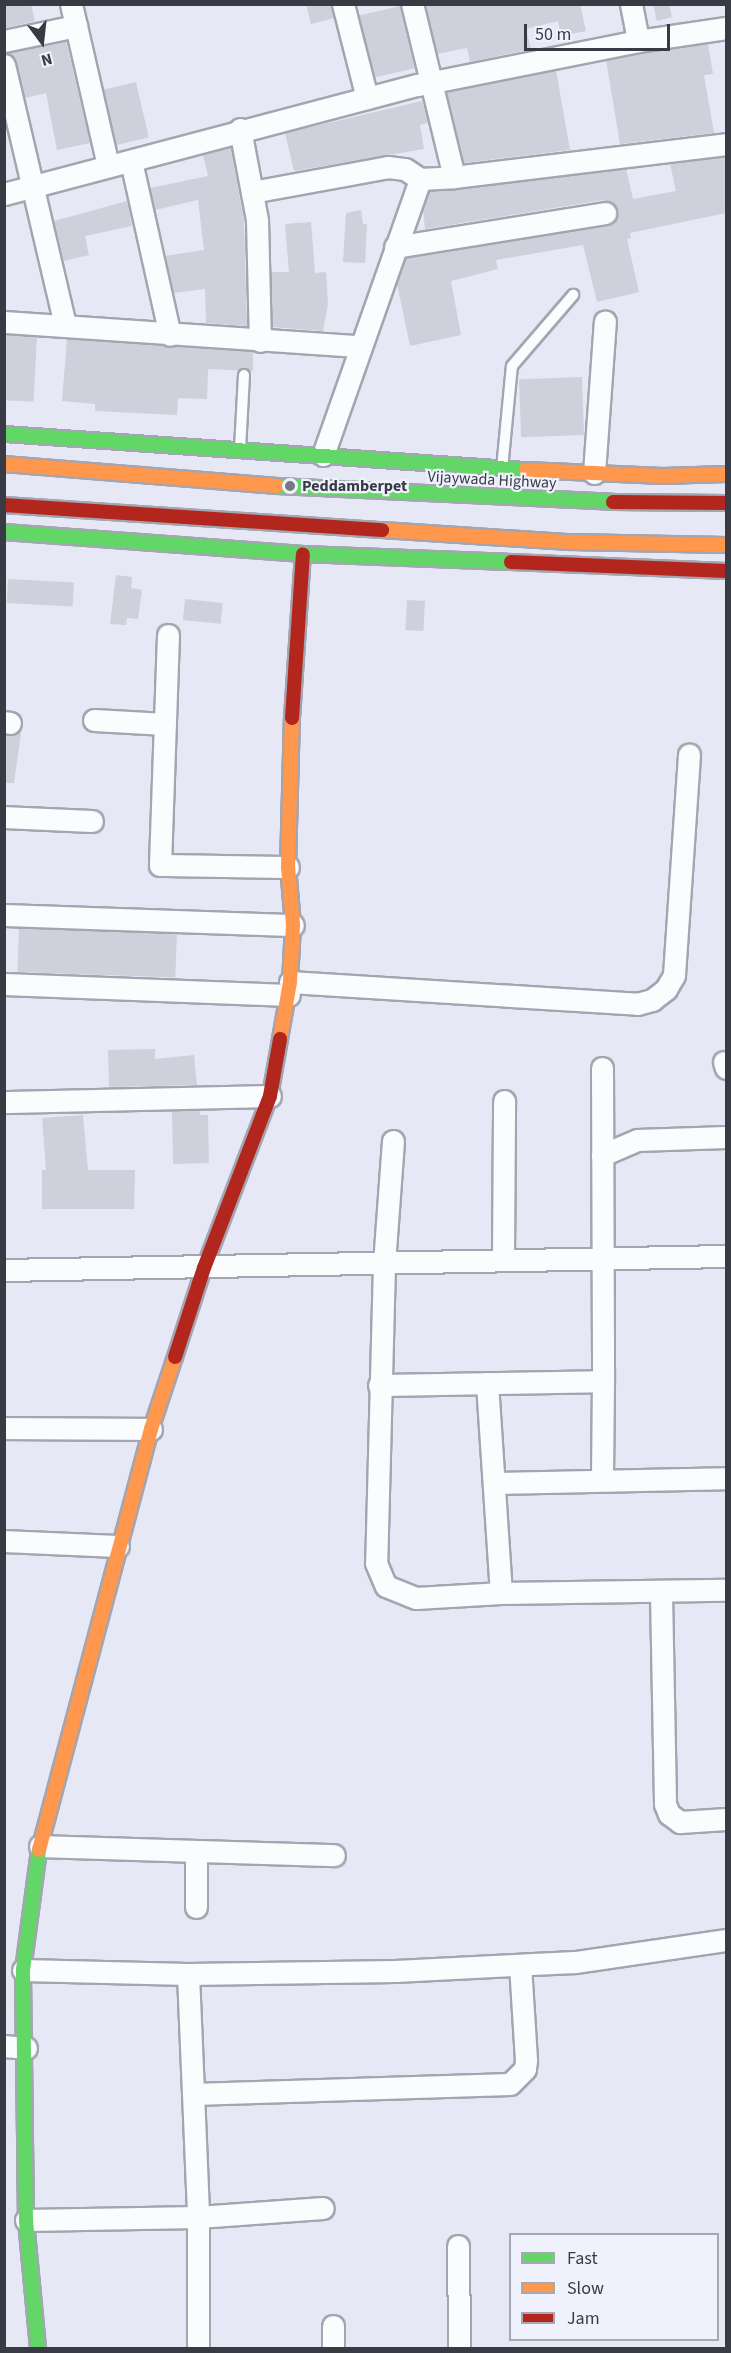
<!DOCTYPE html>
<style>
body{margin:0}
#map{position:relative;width:731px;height:2353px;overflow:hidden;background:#e6e8f6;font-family:"Source Sans 3",sans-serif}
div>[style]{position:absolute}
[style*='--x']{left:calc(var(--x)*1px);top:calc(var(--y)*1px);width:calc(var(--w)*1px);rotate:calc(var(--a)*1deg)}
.building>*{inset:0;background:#ced0db;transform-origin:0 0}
.roads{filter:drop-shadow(2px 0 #a3a5b0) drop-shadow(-2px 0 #a3a5b0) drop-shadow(0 2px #a3a5b0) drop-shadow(0 -2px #a3a5b0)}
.lane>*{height:10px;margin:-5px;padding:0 5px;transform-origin:5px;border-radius:5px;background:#fbfcfe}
.street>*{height:21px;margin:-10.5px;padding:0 10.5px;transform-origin:10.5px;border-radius:10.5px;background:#fbfcfe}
.fast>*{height:14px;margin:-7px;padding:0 7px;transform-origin:7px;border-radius:7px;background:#63d668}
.slow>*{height:14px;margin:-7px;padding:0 7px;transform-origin:7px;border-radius:7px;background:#ff974d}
.jam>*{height:14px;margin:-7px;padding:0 7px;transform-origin:7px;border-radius:7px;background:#b3261e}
.dots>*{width:16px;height:16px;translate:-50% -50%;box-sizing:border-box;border:3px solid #eff1fc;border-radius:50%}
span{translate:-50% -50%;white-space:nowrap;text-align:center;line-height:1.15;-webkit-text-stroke:4.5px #eff1fc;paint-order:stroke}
.street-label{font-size:16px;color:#383a44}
.poi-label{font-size:16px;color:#383a44;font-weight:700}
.left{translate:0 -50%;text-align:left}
.frame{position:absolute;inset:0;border:6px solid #383a44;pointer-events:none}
.legend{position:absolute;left:509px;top:2233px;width:210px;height:108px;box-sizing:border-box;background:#eff1fc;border:2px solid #a6a8b2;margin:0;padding:8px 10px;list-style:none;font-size:18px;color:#383a44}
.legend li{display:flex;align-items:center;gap:12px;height:30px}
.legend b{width:30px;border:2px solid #a6a8b2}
.north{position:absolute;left:12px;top:12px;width:60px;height:60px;-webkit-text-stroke:4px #eff1fc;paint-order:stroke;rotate:165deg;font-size:16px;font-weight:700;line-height:24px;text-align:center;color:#383a44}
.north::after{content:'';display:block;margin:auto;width:21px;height:27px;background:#383a44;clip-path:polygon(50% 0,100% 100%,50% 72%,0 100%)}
.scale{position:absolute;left:524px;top:24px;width:146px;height:27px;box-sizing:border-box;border:3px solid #383a44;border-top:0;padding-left:8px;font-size:18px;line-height:21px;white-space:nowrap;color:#383a44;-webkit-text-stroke:4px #eff1fc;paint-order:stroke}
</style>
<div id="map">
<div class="building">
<div style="clip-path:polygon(4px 4px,31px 4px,35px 21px,4px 28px)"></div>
<div style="clip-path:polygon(306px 4px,331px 4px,334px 18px,311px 24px)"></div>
<div style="clip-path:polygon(425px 4px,580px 4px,586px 31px,561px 36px,558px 21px,526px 29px,531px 49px,470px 62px,467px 48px,437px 54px)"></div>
<div style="clip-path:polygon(653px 4px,669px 4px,672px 17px,657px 21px)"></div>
<div style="left:400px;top:6px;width:64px;height:42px;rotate:77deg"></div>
<div style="clip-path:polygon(66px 41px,90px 143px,57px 150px,46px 93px,25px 98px,16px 62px,8px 53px)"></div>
<div style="clip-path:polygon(708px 44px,713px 74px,704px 75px,714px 133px,620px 144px,606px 60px)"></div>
<div style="clip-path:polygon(556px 70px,570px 150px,464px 163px,447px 92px)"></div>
<div style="left:136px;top:82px;width:57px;height:33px;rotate:77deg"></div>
<div style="clip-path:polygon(422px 101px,428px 123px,420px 125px,424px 149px,294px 171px,285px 133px)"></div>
<div style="clip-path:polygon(231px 148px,244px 221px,247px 326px,206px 323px,205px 289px,174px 293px,165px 256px,204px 250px,198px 200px,155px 210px,150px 188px,208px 176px,203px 155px)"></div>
<div style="clip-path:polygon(726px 157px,726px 213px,630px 233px,631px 238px,627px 239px,639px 292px,597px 302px,583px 245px,496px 260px,498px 269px,451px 281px,461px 335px,410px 346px,397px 284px,406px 258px,607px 226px,617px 217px,614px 205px,603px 200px,425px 229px,423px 209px,429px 191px,626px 169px,633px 199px,676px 191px,670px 164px)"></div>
<div style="clip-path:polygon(127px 201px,132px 226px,85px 236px,89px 255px,64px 261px,54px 221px)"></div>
<div style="clip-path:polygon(361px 210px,363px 224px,367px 224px,365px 263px,343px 262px,346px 213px)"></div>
<div style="clip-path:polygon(311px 222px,315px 273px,326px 272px,328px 304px,323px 331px,272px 327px,271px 272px,289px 272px,285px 224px)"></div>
<div style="left:4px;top:335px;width:33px;height:65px;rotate:3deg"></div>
<div style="clip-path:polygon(67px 339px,253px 352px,253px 371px,208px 369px,207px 399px,178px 398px,177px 415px,95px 411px,95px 404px,62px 401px)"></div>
<div style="left:582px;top:377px;width:58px;height:63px;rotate:88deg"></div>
<div style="clip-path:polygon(116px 575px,132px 577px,131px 588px,142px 590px,138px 619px,127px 618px,126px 625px,110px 624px)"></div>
<div style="left:8px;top:579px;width:66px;height:24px;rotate:3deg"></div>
<div style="left:185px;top:599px;width:38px;height:21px;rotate:6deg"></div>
<div style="left:407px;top:600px;width:18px;height:30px;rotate:3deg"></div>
<div style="clip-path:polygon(17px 733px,21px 733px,14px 783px,4px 783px,4px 735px)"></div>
<div style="left:19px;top:928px;width:158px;height:44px;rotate:2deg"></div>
<div style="clip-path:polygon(155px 1049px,155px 1059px,194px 1055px,197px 1085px,109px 1087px,108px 1050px)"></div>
<div style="clip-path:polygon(199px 1110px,200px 1115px,208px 1115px,209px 1163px,173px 1164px,172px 1111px)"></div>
<div style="clip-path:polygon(83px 1115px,88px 1170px,135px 1170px,134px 1209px,42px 1209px,42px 1170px,46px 1170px,42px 1118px)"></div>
</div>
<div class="roads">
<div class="lane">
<div style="--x:240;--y:449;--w:74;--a:-86.9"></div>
<div style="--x:502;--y:469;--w:103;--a:-84.5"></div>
<div style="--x:512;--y:366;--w:94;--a:-49.3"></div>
</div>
<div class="street">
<div style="--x:71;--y:4;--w:166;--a:77.1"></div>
<div style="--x:343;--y:4;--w:97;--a:75.7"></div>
<div style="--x:631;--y:4;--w:38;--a:79"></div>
<div style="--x:4;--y:41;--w:74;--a:-11.8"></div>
<div style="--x:4;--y:65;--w:267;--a:76.8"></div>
<div style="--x:240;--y:129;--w:93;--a:79.4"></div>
<div style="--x:257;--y:220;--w:121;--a:88.6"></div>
<div style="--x:131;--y:161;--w:178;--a:77.4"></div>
<div style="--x:454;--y:177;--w:274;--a:-6.9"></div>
<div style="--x:252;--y:192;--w:138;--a:-10.4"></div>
<div style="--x:388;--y:167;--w:17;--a:7"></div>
<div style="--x:405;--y:169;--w:18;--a:34"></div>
<div style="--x:4;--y:194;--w:428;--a:-14.8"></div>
<div style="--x:418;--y:85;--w:224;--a:-11.3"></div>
<div style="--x:638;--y:41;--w:89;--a:-8.4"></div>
<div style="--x:395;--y:247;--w:213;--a:-9.2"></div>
<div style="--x:4;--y:322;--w:355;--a:3.9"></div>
<div style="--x:323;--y:455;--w:293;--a:-70.6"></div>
<div style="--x:420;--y:179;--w:34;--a:-3"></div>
<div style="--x:454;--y:177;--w:178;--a:-103.6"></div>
<div style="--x:594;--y:473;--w:152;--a:-85.9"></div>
<div style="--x:168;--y:635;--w:230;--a:92"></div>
<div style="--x:160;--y:865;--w:128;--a:0.9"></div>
<div style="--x:94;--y:720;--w:71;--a:3.2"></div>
<div style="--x:4;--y:722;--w:6;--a:9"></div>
<div style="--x:4;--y:817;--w:88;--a:2.6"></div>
<div style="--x:4;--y:915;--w:289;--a:2"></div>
<div style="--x:290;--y:982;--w:348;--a:3.6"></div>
<div style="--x:637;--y:1004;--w:16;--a:-15"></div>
<div style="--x:652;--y:1000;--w:18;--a:-38"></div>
<div style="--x:666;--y:989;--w:16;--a:-60"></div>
<div style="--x:674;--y:975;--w:221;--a:-86.1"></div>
<div style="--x:4;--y:984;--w:285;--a:2.2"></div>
<div style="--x:724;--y:1062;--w:6;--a:72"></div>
<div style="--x:602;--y:1068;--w:313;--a:89.8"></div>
<div style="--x:4;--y:1102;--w:266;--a:-1.3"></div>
<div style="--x:393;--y:1141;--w:123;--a:94.2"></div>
<div style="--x:384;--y:1264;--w:299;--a:91.5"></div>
<div style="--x:376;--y:1563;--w:25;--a:67"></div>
<div style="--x:386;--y:1586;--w:32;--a:22"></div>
<div style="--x:416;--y:1598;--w:85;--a:-3.4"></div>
<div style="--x:501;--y:1593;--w:225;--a:-0.8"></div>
<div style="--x:602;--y:1155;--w:38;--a:-23"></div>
<div style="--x:637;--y:1140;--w:89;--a:-1.9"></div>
<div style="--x:503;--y:1258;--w:157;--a:-89.6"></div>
<div style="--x:4;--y:1270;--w:722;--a:-1.11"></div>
<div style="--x:487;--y:1383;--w:210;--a:86.2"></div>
<div style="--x:379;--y:1385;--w:224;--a:-1"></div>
<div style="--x:603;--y:1381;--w:97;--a:90.6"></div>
<div style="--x:4;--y:1428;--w:147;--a:0.4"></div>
<div style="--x:494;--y:1483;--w:232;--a:-1.2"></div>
<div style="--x:4;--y:1541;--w:114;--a:2.5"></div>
<div style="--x:661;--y:1593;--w:211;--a:88.9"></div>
<div style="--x:665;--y:1804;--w:11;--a:68"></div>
<div style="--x:669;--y:1814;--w:14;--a:36"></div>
<div style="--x:680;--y:1822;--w:46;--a:-3.7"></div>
<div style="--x:40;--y:1846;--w:294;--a:1.8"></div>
<div style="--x:196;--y:1907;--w:55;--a:-90"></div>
<div style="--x:23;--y:1970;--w:165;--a:1.4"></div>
<div style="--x:188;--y:1974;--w:207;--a:-0.8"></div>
<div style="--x:395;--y:1971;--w:180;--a:-2.9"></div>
<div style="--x:575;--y:1962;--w:153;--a:-8.3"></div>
<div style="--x:188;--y:1974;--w:243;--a:87.6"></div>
<div style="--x:198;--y:2217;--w:131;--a:90"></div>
<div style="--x:4;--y:2046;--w:22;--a:5"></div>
<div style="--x:193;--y:2094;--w:317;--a:-1.8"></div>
<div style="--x:510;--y:2084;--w:21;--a:-45"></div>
<div style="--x:525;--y:2069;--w:9;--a:-84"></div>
<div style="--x:526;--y:2060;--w:95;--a:-93.6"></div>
<div style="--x:26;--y:2220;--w:172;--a:-1"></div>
<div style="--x:198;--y:2217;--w:125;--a:-4.1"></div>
<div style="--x:458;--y:2246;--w:102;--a:89.4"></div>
<div style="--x:333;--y:2326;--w:22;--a:90"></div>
</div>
<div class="fast">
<div style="--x:4;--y:434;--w:523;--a:3.95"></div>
<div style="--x:277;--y:486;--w:336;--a:2.7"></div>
<div style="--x:4;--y:532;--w:300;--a:4.2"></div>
<div style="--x:303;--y:554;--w:208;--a:2.2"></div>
<div style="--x:38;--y:2348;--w:129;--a:-95.4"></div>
<div style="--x:26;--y:2220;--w:250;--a:-90.7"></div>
<div style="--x:23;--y:1970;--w:121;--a:-82.4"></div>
</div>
<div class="slow">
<div style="--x:4;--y:464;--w:274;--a:4.6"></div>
<div style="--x:526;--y:470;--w:137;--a:2.5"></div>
<div style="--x:663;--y:476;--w:63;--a:-1.8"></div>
<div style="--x:382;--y:530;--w:188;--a:3.7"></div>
<div style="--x:570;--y:542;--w:156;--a:1.1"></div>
<div style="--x:280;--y:1039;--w:58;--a:-80"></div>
<div style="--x:290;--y:982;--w:57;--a:-87"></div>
<div style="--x:293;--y:925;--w:58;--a:-94.9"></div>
<div style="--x:288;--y:867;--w:149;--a:-88.5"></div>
<div style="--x:39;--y:1850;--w:436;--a:-75.1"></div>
<div style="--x:151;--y:1429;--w:76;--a:-71.6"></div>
</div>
<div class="jam">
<div style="--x:613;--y:502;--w:113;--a:0.5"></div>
<div style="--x:4;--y:505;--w:379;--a:3.8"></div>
<div style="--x:511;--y:562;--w:215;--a:2.4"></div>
<div style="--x:292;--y:718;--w:164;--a:-86.2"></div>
<div style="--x:175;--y:1357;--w:94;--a:-72"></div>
<div style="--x:204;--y:1268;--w:184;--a:-69"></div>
<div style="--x:270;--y:1096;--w:58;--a:-80"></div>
</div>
</div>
<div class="dots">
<div style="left:290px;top:486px;background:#757782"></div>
</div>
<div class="street-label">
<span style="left:492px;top:480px;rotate:3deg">Vijaywada Highway</span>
</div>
<div class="poi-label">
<span class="left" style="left:302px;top:486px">Peddamberpet</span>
</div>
<div class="frame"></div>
<ul class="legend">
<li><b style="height:8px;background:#63d668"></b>Fast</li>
<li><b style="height:8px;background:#ff974d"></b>Slow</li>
<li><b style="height:8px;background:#b3261e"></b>Jam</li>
</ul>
<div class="north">N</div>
<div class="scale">50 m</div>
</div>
